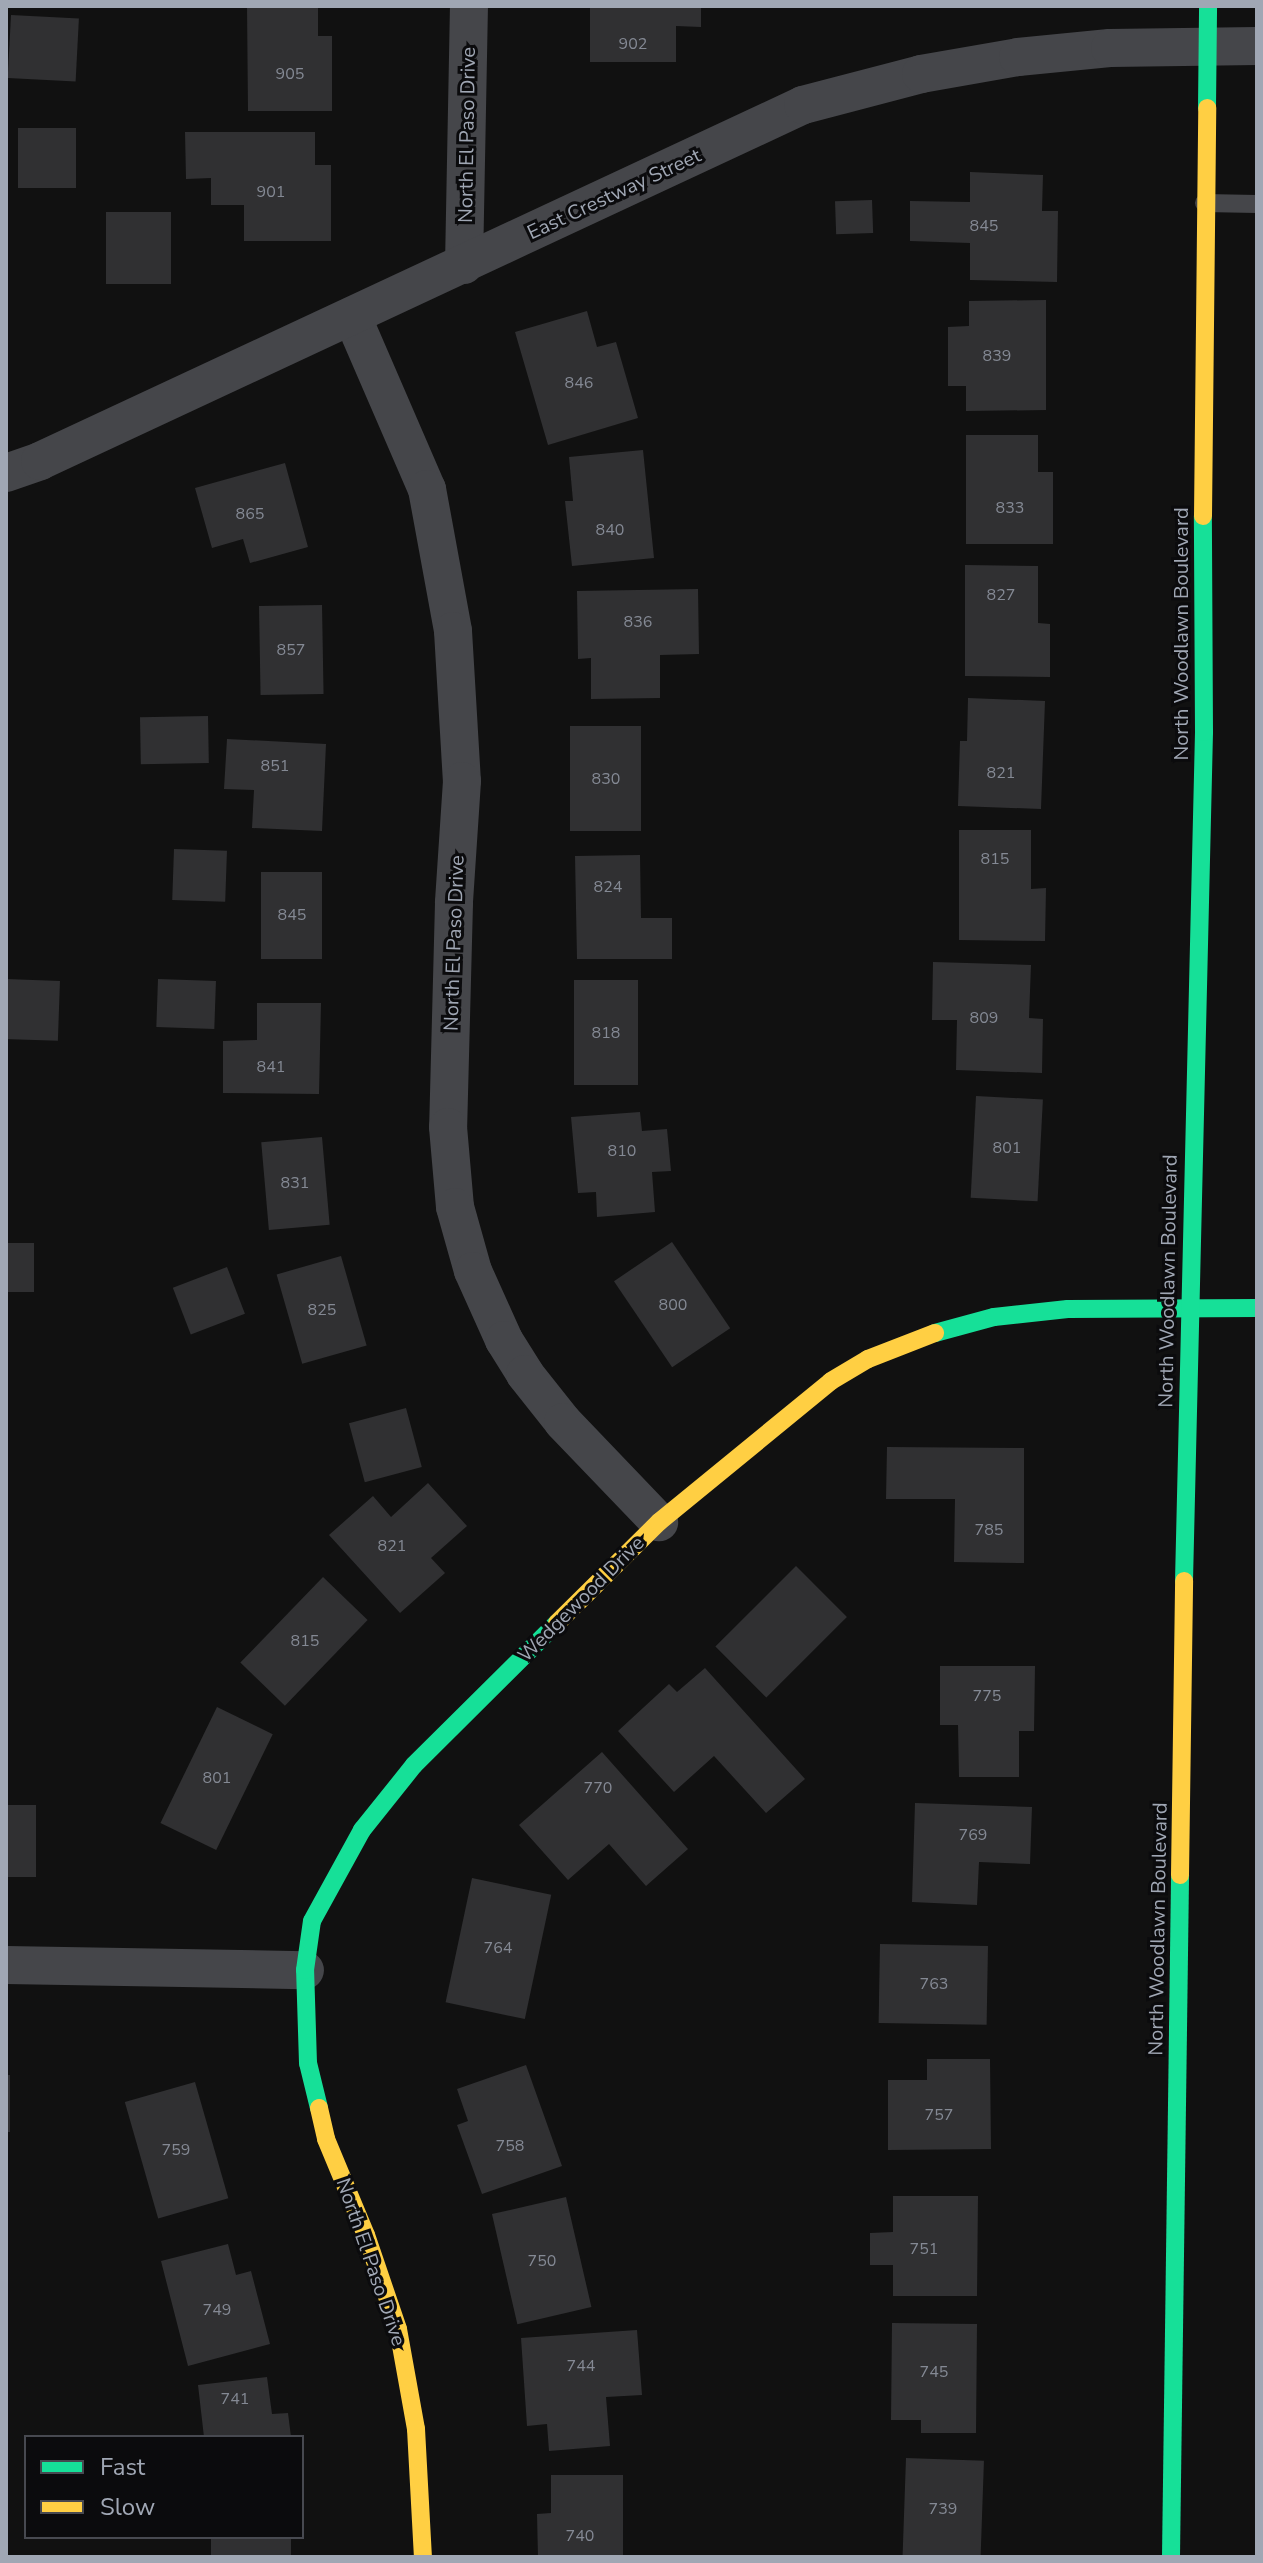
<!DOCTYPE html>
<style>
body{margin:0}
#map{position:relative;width:1263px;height:2563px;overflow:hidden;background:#111;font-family:"Nunito Sans",sans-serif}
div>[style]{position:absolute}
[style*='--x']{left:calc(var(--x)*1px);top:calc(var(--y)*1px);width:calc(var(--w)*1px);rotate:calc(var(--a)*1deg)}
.building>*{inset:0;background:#303032;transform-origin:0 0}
.lane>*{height:18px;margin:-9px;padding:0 9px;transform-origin:9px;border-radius:9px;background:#45464a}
.street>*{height:38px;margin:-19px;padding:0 19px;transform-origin:19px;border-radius:19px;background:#45464a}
.fast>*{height:18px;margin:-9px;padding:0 9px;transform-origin:9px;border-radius:9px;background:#16e098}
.slow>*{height:18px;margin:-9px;padding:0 9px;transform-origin:9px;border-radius:9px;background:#ffcf43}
span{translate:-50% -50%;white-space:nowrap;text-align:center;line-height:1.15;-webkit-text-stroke:6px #0b0b0d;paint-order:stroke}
.number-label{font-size:16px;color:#848994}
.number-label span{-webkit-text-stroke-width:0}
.street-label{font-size:20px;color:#a0a7b4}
.frame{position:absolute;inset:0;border:8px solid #a0a7b4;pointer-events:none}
.legend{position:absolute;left:24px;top:2435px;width:280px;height:104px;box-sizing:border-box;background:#0b0b0d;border:2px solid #474950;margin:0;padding:10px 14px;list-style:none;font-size:24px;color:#a0a7b4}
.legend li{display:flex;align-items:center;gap:16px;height:40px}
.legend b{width:40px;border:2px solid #474950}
</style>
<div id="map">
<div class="building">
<div style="clip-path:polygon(247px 6px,318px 6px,318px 36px,332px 36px,332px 111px,248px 111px)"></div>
<div style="clip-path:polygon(590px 6px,701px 6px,701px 27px,676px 26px,676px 62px,590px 62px)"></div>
<div style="left:11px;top:15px;width:68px;height:63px;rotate:3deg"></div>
<div style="left:18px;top:128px;width:58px;height:60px"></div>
<div style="clip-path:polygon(185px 132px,315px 132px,315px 165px,331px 165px,331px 241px,244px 241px,244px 205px,211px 205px,211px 178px,186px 179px)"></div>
<div style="clip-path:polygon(970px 172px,1043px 175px,1042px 211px,1058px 211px,1057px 282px,970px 280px,970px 243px,910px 241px,910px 201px,970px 202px)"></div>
<div style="left:872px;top:200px;width:33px;height:37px;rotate:88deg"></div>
<div style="left:171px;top:212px;width:72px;height:65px;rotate:90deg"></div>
<div style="clip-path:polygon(1046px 300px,1046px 410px,966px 411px,966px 386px,948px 386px,948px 327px,969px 326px,969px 301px)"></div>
<div style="clip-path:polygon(587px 311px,597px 347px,616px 342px,638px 418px,548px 445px,515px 332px)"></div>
<div style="clip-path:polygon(966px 435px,1038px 435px,1038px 472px,1053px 472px,1053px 544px,966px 544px)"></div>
<div style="clip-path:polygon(643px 450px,654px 558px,572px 566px,565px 501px,573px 501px,569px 457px)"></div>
<div style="clip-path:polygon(285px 463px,308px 547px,250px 563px,243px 539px,212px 548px,195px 488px)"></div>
<div style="clip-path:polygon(965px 565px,1038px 566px,1038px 623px,1050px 624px,1050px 677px,965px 676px)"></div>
<div style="clip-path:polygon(698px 589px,699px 654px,660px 655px,660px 698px,591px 699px,591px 658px,578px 659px,577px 591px)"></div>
<div style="left:322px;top:605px;width:89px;height:63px;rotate:89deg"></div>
<div style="clip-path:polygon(968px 698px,1045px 701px,1041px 809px,958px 806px,960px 741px,967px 741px)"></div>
<div style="left:208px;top:716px;width:47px;height:68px;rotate:89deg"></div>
<div style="left:641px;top:726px;width:105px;height:71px;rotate:90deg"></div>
<div style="clip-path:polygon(227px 739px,326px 744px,322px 831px,252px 828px,254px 790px,224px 789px)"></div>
<div style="clip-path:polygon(959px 830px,1031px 830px,1031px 889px,1046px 888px,1045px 941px,959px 940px)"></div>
<div style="left:174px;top:849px;width:53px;height:51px;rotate:2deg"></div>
<div style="clip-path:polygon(640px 855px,641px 918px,672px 918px,672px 959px,577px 959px,575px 856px)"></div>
<div style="left:261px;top:872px;width:61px;height:87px"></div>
<div style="clip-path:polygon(933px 962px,1031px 965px,1029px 1018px,1043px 1019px,1042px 1073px,956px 1070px,957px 1020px,932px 1020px)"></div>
<div style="left:6px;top:979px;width:54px;height:60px;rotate:2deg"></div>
<div style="left:158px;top:979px;width:58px;height:48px;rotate:2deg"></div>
<div style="left:638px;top:980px;width:105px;height:64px;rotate:90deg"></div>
<div style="clip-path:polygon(257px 1003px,321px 1003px,319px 1094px,223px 1093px,223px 1041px,257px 1040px)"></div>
<div style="left:976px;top:1096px;width:67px;height:102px;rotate:3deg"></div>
<div style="clip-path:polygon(640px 1112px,642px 1131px,667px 1129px,671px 1171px,652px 1172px,655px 1212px,597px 1217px,596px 1192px,578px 1193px,571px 1117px)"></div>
<div style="left:322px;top:1137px;width:88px;height:61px;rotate:85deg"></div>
<div style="left:672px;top:1242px;width:104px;height:70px;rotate:56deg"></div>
<div style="left:6px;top:1243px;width:28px;height:49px"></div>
<div style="left:341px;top:1256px;width:93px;height:67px;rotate:74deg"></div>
<div style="left:227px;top:1267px;width:50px;height:58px;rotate:69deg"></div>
<div style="left:406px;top:1408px;width:61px;height:59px;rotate:75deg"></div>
<div style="clip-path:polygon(887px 1447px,1024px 1448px,1024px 1563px,954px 1562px,955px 1499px,886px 1499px)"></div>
<div style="clip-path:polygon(428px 1483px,467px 1526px,431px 1558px,445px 1573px,400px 1613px,329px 1535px,373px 1496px,391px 1517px)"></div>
<div style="left:796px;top:1566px;width:72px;height:114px;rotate:45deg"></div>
<div style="left:323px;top:1577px;width:62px;height:119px;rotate:44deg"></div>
<div style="clip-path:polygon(940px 1666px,1035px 1666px,1034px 1731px,1019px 1731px,1019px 1777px,959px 1777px,958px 1725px,940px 1725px)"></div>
<div style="clip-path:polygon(705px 1668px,805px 1779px,766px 1813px,714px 1756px,674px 1792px,618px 1731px,669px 1684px,677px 1692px)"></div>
<div style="left:217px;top:1707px;width:62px;height:129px;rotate:26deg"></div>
<div style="clip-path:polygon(602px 1752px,688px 1849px,646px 1886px,609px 1844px,568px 1880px,519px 1825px)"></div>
<div style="clip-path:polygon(915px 1803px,1032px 1807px,1030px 1864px,979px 1862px,977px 1905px,912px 1902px)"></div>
<div style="left:36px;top:1805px;width:72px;height:30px;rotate:90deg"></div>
<div style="left:472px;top:1878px;width:81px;height:127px;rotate:12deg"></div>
<div style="left:880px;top:1944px;width:108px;height:79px;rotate:1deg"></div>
<div style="clip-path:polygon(927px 2059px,990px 2059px,991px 2149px,888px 2150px,888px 2080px,927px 2080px)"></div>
<div style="clip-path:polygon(526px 2065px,562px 2166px,482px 2194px,457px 2125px,468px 2121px,457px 2089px)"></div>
<div style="left:6px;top:2075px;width:4px;height:57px"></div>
<div style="left:195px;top:2082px;width:121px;height:73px;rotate:74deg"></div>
<div style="clip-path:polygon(893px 2196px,978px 2196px,977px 2296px,893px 2296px,893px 2265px,870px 2265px,870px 2233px,893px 2232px)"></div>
<div style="left:566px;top:2197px;width:113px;height:76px;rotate:77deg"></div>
<div style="clip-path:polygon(228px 2244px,236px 2275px,251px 2271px,270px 2344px,188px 2366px,161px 2261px)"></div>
<div style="clip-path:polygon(892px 2323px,977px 2324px,976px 2433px,921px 2433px,921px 2420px,891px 2420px)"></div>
<div style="clip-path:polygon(637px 2330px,642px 2395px,606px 2397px,610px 2446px,549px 2451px,547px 2424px,527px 2426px,521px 2338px)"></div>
<div style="clip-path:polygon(267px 2377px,272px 2414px,288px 2413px,291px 2437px,204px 2437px,198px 2385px)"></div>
<div style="left:906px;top:2458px;width:78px;height:99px;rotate:2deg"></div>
<div style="clip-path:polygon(551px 2475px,623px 2475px,623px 2557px,538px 2557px,537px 2514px,551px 2513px)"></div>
<div style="left:211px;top:2537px;width:80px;height:20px"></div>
</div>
<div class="lane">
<div style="--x:1204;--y:203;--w:53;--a:1.1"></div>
</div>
<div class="street">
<div style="--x:464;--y:265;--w:259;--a:-88.9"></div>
<div style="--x:352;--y:316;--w:189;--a:66.6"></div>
<div style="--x:427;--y:489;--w:144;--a:79.6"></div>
<div style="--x:453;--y:631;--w:150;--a:86.6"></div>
<div style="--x:462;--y:781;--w:122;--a:93.8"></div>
<div style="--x:454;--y:903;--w:224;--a:91.5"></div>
<div style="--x:448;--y:1127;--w:80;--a:85"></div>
<div style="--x:455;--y:1207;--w:66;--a:74.3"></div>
<div style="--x:473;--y:1271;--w:76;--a:65.8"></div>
<div style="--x:504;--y:1340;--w:40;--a:58"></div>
<div style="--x:525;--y:1374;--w:61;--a:51.6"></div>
<div style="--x:563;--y:1422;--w:139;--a:46.2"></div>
<div style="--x:6;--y:473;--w:36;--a:-19"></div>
<div style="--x:40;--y:461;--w:842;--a:-25.01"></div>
<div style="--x:803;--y:105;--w:122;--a:-14.7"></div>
<div style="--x:921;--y:74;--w:98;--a:-9.9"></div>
<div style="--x:1018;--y:57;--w:92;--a:-5.6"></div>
<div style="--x:1110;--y:48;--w:147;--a:-0.8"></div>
<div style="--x:6;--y:1965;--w:299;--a:1"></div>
</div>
<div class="fast">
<div style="--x:1207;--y:108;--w:102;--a:-89.4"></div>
<div style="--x:935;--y:1333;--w:61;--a:-15.2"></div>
<div style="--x:994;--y:1317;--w:74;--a:-6.2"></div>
<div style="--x:1068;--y:1309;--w:189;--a:-0.3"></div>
<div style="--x:1184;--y:1581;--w:849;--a:-88.65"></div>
<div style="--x:1204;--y:732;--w:216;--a:-90.3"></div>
<div style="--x:319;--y:2108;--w:46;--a:-103.7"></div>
<div style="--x:308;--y:2063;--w:93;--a:-91.8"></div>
<div style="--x:305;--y:1970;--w:49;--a:-81.9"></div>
<div style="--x:312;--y:1921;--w:104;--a:-61.2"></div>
<div style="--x:362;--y:1830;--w:83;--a:-51.3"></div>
<div style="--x:414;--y:1765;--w:202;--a:-44.8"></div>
<div style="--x:1171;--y:2557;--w:682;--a:-89.24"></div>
</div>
<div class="slow">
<div style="--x:1203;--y:516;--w:408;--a:-89.4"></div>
<div style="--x:557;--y:1623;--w:144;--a:-44.7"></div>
<div style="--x:659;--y:1522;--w:222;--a:-39.3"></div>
<div style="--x:831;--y:1381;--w:43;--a:-30.7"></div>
<div style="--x:868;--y:1359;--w:72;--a:-21.2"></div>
<div style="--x:1180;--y:1875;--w:294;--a:-89.2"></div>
<div style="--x:319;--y:2108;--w:32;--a:77"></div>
<div style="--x:326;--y:2139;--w:104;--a:67.4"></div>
<div style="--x:366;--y:2235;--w:99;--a:71.2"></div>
<div style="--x:398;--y:2329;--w:102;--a:79.8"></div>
<div style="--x:416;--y:2429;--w:128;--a:86.9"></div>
</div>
<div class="number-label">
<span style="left:633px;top:44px">902</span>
<span style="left:290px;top:74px">905</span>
<span style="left:271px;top:192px">901</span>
<span style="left:984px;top:226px">845</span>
<span style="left:997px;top:356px">839</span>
<span style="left:579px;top:383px">846</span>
<span style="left:1010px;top:508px">833</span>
<span style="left:250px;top:514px">865</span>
<span style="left:610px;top:530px">840</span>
<span style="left:1001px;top:595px">827</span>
<span style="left:638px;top:622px">836</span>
<span style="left:291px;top:650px">857</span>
<span style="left:275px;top:766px">851</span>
<span style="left:1001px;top:773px">821</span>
<span style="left:606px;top:779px">830</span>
<span style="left:995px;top:859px">815</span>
<span style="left:608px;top:887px">824</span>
<span style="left:292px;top:915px">845</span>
<span style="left:984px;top:1018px">809</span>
<span style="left:606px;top:1033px">818</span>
<span style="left:271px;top:1067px">841</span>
<span style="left:1007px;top:1148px">801</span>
<span style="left:622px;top:1151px">810</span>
<span style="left:295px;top:1183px">831</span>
<span style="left:673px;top:1305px">800</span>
<span style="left:322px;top:1310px">825</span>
<span style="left:989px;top:1530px">785</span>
<span style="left:392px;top:1546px">821</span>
<span style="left:305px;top:1641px">815</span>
<span style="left:987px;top:1696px">775</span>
<span style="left:217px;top:1778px">801</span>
<span style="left:598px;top:1788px">770</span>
<span style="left:973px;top:1835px">769</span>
<span style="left:498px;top:1948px">764</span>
<span style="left:934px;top:1984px">763</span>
<span style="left:939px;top:2115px">757</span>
<span style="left:510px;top:2146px">758</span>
<span style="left:176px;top:2150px">759</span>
<span style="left:924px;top:2249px">751</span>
<span style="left:542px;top:2261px">750</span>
<span style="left:217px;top:2310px">749</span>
<span style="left:581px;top:2366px">744</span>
<span style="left:934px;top:2372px">745</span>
<span style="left:235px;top:2399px">741</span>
<span style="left:943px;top:2509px">739</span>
<span style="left:580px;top:2536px">740</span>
</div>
<div class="street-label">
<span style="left:467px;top:135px;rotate:-89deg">North El Paso Drive</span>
<span style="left:614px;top:194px;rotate:-25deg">East Crestway Street</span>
<span style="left:1181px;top:634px;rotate:-90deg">North Woodlawn Boulevard</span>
<span style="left:454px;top:943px;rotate:-88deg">North El Paso Drive</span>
<span style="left:1168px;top:1281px;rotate:-89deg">North Woodlawn Boulevard</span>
<span style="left:581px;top:1599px;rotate:-45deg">Wedgewood Drive</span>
<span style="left:1158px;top:1929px;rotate:-89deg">North Woodlawn Boulevard</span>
<span style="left:371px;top:2262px;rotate:71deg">North El Paso Drive</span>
</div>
<div class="frame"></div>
<ul class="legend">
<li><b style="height:10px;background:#16e098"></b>Fast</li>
<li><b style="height:10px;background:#ffcf43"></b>Slow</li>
</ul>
</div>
